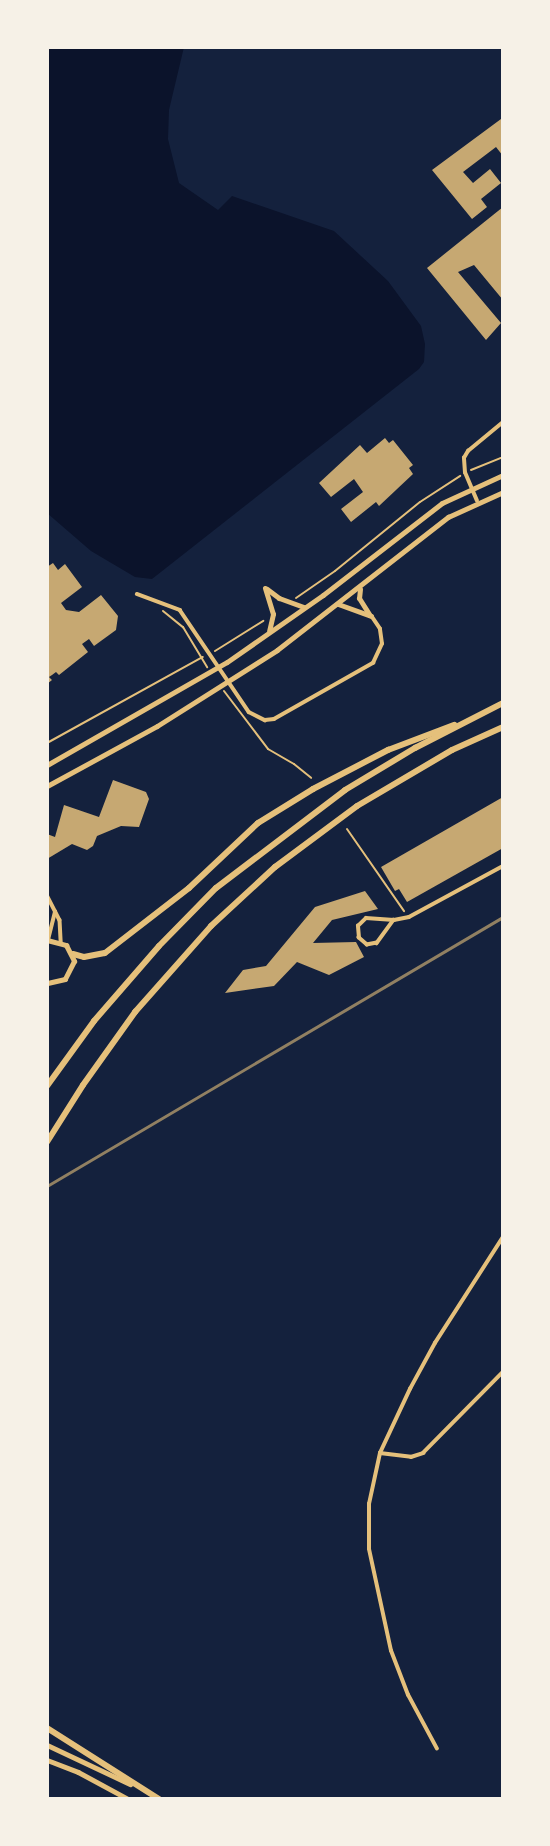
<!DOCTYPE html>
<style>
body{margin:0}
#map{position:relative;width:550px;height:1846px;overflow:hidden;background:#14213d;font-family:"Noto Serif",serif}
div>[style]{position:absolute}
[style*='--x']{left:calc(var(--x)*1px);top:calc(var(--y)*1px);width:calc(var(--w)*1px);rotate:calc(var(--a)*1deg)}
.water>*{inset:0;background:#0b132b}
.building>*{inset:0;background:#c6a872}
.path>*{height:2px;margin:-1px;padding:0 1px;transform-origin:1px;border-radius:1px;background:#e5c07b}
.minor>*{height:3.5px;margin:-1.75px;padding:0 1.75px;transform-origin:1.75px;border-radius:1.75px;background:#e5c07b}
.primary>*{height:5px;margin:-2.5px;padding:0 2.5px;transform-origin:2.5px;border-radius:2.5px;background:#e5c07b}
.motorway>*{height:6px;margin:-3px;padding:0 3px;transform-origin:3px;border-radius:3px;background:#e5c07b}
.rail>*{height:2.5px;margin:-1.25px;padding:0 1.25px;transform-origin:1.25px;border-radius:1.25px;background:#918062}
span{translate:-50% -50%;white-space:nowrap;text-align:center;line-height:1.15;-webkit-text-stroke:5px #f6f1e7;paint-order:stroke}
.frame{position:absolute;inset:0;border:49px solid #f6f1e7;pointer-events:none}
</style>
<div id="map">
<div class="water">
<div style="clip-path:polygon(47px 47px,184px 47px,169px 110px,168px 139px,179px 183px,218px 210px,232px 196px,334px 231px,388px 281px,421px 326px,425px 344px,424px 362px,419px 369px,152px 579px,135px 577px,91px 551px,47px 513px)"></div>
</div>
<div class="building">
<div style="clip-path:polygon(501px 119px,503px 156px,496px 147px,463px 172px,473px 183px,490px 169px,501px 183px,481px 199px,487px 207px,472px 219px,432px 170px)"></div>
<div style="clip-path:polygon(503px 207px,503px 300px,474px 265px,458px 272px,501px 323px,486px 340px,427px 268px)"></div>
<div style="clip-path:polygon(385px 438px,389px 443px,393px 440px,413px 465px,409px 468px,413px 474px,379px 506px,376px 502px,351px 522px,341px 509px,363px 492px,354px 479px,331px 497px,319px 483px,360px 445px,367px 453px)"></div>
<div style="clip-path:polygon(53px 563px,58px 570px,65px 564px,82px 587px,61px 603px,66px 610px,79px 612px,101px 595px,118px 616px,116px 630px,94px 646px,89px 639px,82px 644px,88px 652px,59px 675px,56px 672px,52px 675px,49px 677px,52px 680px,47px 684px,47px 567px)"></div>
<div style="clip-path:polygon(113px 780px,146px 792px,149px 799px,139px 827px,121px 826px,97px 836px,93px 846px,87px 850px,72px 844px,47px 859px,47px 834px,55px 837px,64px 805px,99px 817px)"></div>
<div style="clip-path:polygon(503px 797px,503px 848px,407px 902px,399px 889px,395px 891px,381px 867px)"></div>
<div style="clip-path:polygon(365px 891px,378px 909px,332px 920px,313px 943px,356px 942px,364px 957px,329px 975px,297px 962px,274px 986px,225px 993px,243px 970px,266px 966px,315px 907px)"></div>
</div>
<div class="path">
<div style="--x:471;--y:470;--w:35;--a:-22"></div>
<div style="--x:296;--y:598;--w:47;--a:-34.7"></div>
<div style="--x:335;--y:571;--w:109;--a:-39.1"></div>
<div style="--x:420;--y:502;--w:48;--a:-33"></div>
<div style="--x:163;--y:611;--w:26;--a:39"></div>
<div style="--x:183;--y:627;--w:47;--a:59"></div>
<div style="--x:215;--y:651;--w:57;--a:-32"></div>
<div style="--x:224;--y:691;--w:73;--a:52.8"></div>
<div style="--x:268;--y:749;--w:30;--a:30"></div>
<div style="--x:294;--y:764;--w:22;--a:39"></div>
<div style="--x:47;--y:743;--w:178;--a:-28.9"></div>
<div style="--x:347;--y:829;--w:100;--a:55.2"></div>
</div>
<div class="minor">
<div style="--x:477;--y:501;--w:30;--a:-113"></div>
<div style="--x:465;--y:473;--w:15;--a:-94"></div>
<div style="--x:464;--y:458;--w:8;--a:-60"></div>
<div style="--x:468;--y:451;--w:45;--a:-39.6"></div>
<div style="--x:137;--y:594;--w:46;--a:20.4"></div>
<div style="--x:180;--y:610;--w:123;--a:55.9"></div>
<div style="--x:249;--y:712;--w:18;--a:27"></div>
<div style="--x:265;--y:720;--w:9;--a:-6"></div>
<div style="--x:274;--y:719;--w:114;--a:-29.5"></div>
<div style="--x:373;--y:663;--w:21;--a:-65"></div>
<div style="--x:382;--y:644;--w:15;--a:-98"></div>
<div style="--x:380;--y:629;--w:14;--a:-124"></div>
<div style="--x:47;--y:895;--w:28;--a:63"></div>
<div style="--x:60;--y:920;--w:22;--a:87"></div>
<div style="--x:394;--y:920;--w:29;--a:126"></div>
<div style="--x:377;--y:943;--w:10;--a:169"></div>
<div style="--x:367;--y:945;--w:11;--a:-139"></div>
<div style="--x:359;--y:938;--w:12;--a:-95"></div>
<div style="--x:358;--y:926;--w:11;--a:-45"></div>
<div style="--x:366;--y:918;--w:28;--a:4"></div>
<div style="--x:394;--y:920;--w:15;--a:-11"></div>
<div style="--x:409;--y:917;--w:107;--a:-28.5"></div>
<div style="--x:48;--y:940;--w:29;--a:-76"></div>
<div style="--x:380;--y:1453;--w:31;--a:7"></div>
<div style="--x:411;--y:1457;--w:13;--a:-18"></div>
<div style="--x:423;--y:1453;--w:114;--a:-45.4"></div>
<div style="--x:437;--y:1749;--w:61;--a:-118.2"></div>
<div style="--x:408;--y:1695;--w:47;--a:-111.1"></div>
<div style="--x:391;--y:1651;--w:104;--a:-102.2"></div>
<div style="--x:369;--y:1549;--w:45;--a:-90"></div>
<div style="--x:369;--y:1504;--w:52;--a:-77.8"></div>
<div style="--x:380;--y:1453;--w:71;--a:-64.9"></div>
<div style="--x:410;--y:1389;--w:52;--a:-61.5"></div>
<div style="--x:435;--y:1343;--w:126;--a:-57.3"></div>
</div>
<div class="primary">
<div style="--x:265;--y:588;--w:27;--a:73"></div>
<div style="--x:273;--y:614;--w:17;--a:103"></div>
<div style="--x:267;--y:589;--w:15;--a:37"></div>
<div style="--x:279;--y:598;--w:27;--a:20"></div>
<div style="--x:360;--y:589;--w:9;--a:96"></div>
<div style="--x:359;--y:598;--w:19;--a:58"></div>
<div style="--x:338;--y:604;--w:35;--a:20"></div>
<div style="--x:47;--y:765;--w:207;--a:-29.8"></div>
<div style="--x:227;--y:662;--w:117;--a:-34.9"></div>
<div style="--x:323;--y:595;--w:150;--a:-37.7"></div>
<div style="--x:442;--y:503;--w:67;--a:-24.7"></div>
<div style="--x:47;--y:786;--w:125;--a:-28.6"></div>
<div style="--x:157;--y:726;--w:142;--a:-32.3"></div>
<div style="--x:277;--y:650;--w:217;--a:-37.9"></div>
<div style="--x:448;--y:517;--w:60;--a:-24.4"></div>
<div style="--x:47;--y:940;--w:20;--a:15"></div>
<div style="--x:66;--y:945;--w:18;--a:63"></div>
<div style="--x:74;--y:961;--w:20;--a:117"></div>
<div style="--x:65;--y:979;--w:18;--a:167"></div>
<div style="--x:47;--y:1745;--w:92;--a:25.2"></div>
<div style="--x:47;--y:1760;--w:33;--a:21"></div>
<div style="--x:78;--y:1772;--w:57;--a:28.4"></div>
</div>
<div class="motorway">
<div style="--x:73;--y:954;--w:11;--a:15"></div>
<div style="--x:84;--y:957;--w:21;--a:-11"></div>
<div style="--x:105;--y:953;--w:106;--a:-37.7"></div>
<div style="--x:189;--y:888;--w:95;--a:-43.3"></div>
<div style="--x:258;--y:823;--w:65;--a:-31.7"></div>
<div style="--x:313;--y:789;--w:85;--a:-27.5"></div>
<div style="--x:388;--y:750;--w:71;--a:-20.7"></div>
<div style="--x:47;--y:1086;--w:80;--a:-54.1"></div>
<div style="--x:94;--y:1021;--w:99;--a:-49.1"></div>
<div style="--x:159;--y:946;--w:81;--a:-45.5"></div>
<div style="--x:216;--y:888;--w:162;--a:-37.2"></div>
<div style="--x:345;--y:790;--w:82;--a:-31"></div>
<div style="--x:415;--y:748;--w:99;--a:-27.1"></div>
<div style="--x:47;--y:1142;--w:67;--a:-57.7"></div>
<div style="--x:83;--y:1085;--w:90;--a:-54.5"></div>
<div style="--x:135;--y:1012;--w:115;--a:-48.5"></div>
<div style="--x:211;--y:926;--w:87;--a:-42.7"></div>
<div style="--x:275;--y:867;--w:102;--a:-36.6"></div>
<div style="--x:357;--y:806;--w:110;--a:-30.5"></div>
<div style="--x:452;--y:750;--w:56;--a:-24.3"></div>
<div style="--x:47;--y:1728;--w:133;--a:32.4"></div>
</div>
<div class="rail">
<div style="--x:47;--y:1186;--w:529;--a:-30.54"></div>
</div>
<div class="frame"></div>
</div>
